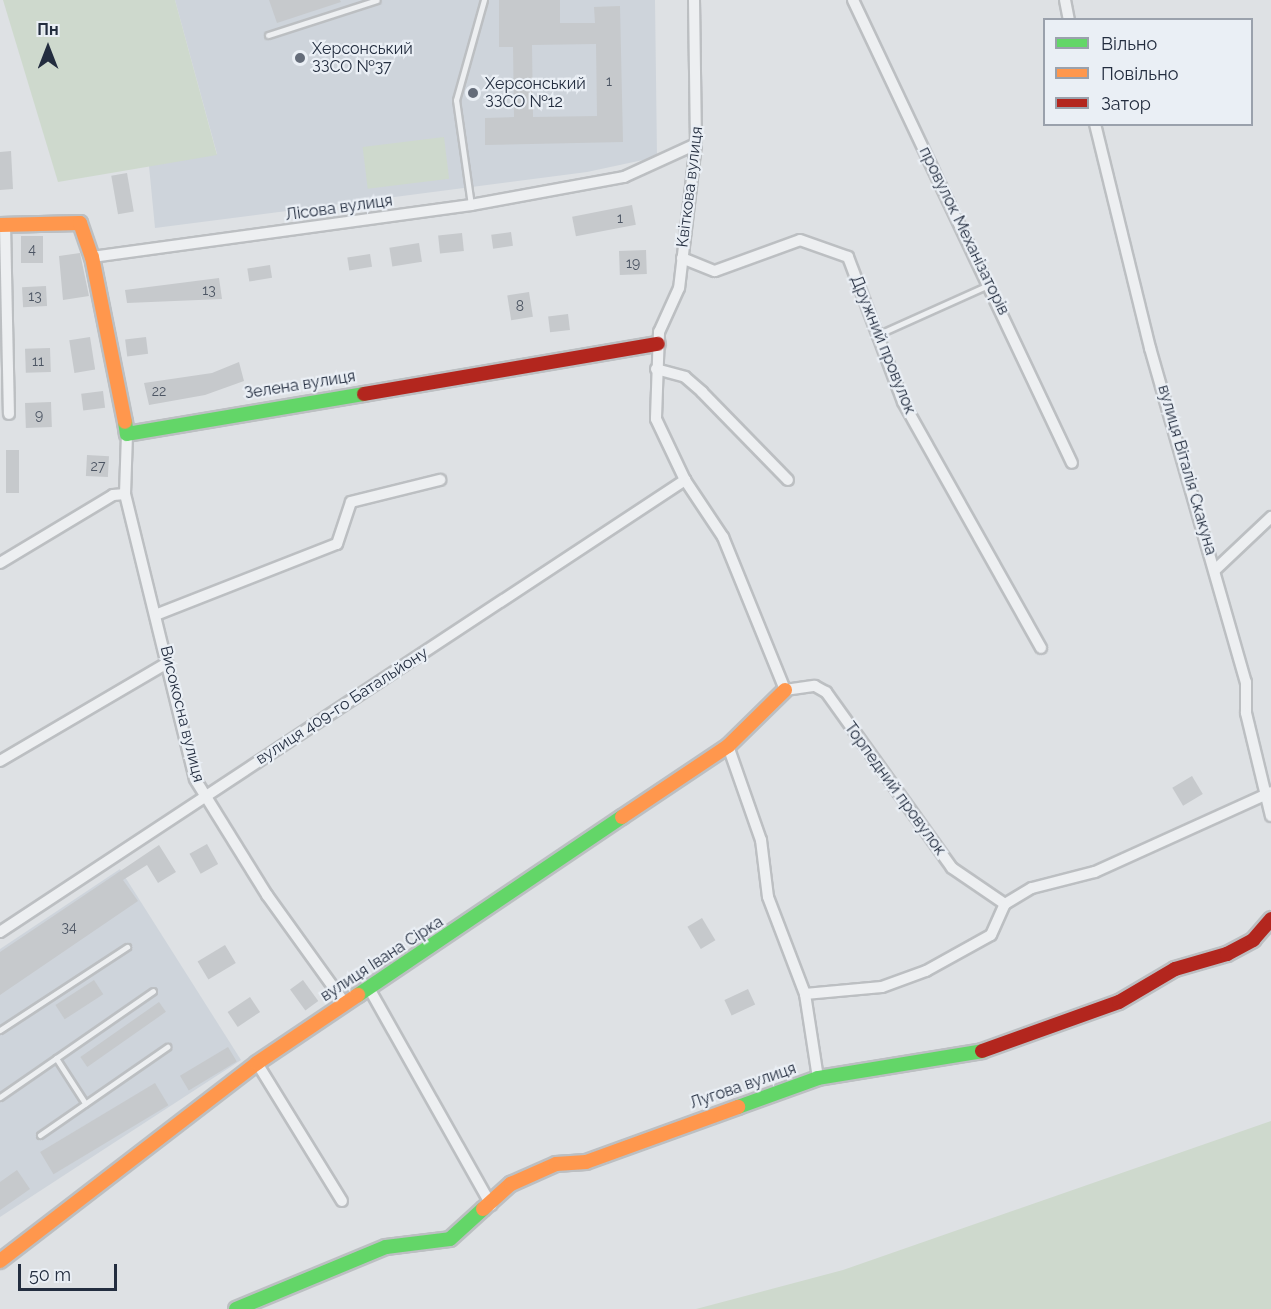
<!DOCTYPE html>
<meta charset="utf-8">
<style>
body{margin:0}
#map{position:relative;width:1271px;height:1309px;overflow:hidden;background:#dee1e4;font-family:Raleway,sans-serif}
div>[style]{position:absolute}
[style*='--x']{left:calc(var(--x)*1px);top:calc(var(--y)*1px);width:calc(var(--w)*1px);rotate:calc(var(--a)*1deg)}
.built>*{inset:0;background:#ced4db}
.green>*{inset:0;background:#ced9cd;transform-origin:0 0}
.building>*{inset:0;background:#c6c9cc;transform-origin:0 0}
.roads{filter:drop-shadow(2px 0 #bcbfc2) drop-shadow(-2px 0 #bcbfc2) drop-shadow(0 2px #bcbfc2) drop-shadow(0 -2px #bcbfc2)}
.lane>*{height:5px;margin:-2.5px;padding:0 2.5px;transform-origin:2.5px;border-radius:2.5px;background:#edeff1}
.street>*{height:10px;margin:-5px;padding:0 5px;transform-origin:5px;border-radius:5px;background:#edeff1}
.fast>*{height:14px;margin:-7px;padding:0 7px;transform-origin:7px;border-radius:7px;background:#63d668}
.slow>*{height:14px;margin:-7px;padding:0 7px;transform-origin:7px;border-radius:7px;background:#ff974d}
.jam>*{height:14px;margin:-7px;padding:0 7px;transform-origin:7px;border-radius:7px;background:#b3261e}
.dots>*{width:16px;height:16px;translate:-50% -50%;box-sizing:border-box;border:3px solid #eaeff5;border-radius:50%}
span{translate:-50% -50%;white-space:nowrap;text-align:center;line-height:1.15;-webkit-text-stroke:4.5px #eaeff5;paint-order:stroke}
.number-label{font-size:14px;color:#4c5563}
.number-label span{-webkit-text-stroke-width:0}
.poi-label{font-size:16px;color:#232d3f}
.left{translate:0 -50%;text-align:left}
.street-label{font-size:16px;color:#232d3f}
.legend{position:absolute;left:1043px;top:18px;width:210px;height:108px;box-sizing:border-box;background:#eaeff5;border:2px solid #9aa1ac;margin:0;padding:8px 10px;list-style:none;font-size:18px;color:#232d3f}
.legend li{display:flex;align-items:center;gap:12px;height:30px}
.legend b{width:30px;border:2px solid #9aa1ac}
.north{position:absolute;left:18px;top:18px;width:60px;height:60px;-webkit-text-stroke:4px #eaeff5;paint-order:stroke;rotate:0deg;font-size:16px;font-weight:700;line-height:24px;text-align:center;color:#232d3f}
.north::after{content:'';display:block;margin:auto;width:21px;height:27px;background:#232d3f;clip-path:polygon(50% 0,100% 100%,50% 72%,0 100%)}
.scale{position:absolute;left:18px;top:1264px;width:99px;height:27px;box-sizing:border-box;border:3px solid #232d3f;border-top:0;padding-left:8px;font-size:18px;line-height:21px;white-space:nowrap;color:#232d3f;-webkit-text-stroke:4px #eaeff5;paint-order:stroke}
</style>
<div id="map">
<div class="built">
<div style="clip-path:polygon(175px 0,655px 0,657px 157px,587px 172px,155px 228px,149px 166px,217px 154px)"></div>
<div style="clip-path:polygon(120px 869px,241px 1060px,0 1217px,0 949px)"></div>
</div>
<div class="green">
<div style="clip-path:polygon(3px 0,175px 0,217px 155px,58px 182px)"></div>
<div style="left:444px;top:137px;width:42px;height:82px;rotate:83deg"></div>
<div style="clip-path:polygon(1271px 1121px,1271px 1309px,696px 1309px,843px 1270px)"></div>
</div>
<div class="building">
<div style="clip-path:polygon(269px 0,340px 0,341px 2px,277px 23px)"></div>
<div style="clip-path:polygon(evenodd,499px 0,560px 0,560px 23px,595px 23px,594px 7px,620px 6px,623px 142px,485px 145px,485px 118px,514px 117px,513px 47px,499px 47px,499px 0,596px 44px,597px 116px,533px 117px,532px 45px,596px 44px)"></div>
<div style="clip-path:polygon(11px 151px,13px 189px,0 190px,0 152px)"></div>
<div style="left:127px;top:173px;width:39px;height:16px;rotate:80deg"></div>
<div style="left:632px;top:205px;width:20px;height:61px;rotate:79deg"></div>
<div style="left:511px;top:232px;width:14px;height:20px;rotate:82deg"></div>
<div style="left:462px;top:233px;width:18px;height:24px;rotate:84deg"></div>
<div style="left:21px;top:236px;width:22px;height:27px"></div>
<div style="left:419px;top:243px;width:19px;height:30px;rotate:81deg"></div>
<div style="left:646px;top:250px;width:24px;height:27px;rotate:88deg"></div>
<div style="clip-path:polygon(80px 253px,89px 296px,63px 300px,59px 256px)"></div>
<div style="left:370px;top:254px;width:13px;height:23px;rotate:81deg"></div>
<div style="left:270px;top:265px;width:13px;height:23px;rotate:81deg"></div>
<div style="clip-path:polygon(219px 278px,222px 299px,127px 303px,125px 290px)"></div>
<div style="left:46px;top:286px;width:20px;height:24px;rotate:87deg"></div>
<div style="left:529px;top:292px;width:25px;height:22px;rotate:81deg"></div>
<div style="left:568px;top:314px;width:16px;height:20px;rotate:83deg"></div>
<div style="left:90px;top:337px;width:33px;height:21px;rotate:81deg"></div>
<div style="left:146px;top:337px;width:17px;height:21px;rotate:83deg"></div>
<div style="left:50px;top:348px;width:24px;height:25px;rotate:88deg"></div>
<div style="clip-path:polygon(239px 362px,244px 381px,205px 395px,149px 405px,144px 383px,212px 373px)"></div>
<div style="left:103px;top:391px;width:17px;height:22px;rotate:83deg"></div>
<div style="left:51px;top:402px;width:25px;height:26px;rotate:88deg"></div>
<div style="left:6px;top:450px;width:13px;height:43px"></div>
<div style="left:87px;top:455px;width:22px;height:21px;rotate:3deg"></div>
<div style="left:1192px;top:776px;width:21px;height:23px;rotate:59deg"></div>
<div style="left:207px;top:844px;width:23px;height:20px;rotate:61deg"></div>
<div style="clip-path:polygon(159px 845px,176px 872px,158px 883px,147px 865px,123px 880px,138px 901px,0 995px,0 952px)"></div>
<div style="left:702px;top:918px;width:26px;height:17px;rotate:59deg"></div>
<div style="left:225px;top:945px;width:21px;height:32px;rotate:59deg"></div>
<div style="left:94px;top:980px;width:17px;height:46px;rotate:57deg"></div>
<div style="left:303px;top:980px;width:26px;height:16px;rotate:54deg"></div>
<div style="left:748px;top:989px;width:17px;height:26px;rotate:65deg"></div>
<div style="left:250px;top:997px;width:18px;height:27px;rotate:56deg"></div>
<div style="left:159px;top:1002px;width:12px;height:96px;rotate:55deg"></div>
<div style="left:228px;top:1047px;width:17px;height:56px;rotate:59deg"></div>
<div style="left:155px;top:1083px;width:26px;height:134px;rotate:59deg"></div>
<div style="clip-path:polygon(17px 1170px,30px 1189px,0 1210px,0 1182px)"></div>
</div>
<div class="roads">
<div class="lane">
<div style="--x:268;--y:35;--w:114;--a:-17.8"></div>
<div style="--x:471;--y:205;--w:106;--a:-98.1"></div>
<div style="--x:456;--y:100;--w:104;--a:-74.4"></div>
<div style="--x:877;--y:335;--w:122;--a:-24.2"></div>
<div style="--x:0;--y:1030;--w:152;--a:-33.2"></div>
<div style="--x:56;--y:1058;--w:54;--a:57.2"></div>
<div style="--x:0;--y:1097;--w:186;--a:-34.7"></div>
<div style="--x:40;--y:1135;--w:155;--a:-34.7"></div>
</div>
<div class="street">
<div style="--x:694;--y:0;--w:144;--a:89.2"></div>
<div style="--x:696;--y:144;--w:145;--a:96.7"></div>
<div style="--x:679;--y:288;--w:48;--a:114.4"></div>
<div style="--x:659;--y:332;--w:87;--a:92"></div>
<div style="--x:656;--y:419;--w:68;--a:64.6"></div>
<div style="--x:685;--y:480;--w:69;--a:56.3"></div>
<div style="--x:723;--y:537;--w:165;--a:67.9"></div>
<div style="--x:785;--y:690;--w:30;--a:-8"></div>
<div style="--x:815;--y:686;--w:13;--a:29"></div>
<div style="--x:826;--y:692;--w:216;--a:54.4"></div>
<div style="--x:952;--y:868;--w:64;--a:34.2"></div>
<div style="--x:853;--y:0;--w:512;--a:64.69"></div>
<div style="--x:1065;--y:0;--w:20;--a:79"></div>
<div style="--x:1095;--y:124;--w:231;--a:76.2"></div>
<div style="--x:1150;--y:348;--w:348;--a:74"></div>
<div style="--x:1246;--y:682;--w:31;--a:90"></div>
<div style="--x:1246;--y:713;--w:106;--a:76.4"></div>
<div style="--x:5;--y:225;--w:189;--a:88.8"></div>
<div style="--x:92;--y:257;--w:383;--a:-7.8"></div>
<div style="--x:471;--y:205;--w:156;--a:-10.4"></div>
<div style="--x:624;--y:177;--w:79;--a:-24.6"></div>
<div style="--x:682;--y:258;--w:35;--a:22"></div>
<div style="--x:715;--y:271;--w:90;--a:-20"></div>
<div style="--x:800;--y:240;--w:51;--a:19.5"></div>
<div style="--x:848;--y:257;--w:155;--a:69.2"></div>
<div style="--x:903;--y:402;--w:282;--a:60.7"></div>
<div style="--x:656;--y:369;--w:30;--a:15"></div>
<div style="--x:685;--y:377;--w:23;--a:41"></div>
<div style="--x:702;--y:392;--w:123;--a:45.7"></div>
<div style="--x:127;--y:434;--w:60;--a:91.9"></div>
<div style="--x:125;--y:494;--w:293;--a:76.2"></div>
<div style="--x:195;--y:779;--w:137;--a:58.2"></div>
<div style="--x:267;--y:895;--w:132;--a:54.3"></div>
<div style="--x:0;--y:563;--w:132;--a:-31"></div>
<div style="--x:113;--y:495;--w:12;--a:-5"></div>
<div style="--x:1216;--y:569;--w:76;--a:-43.4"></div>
<div style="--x:158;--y:614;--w:192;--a:-21.4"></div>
<div style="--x:337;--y:544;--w:44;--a:-71.6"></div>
<div style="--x:351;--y:502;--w:92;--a:-13.9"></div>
<div style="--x:728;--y:746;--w:100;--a:70.7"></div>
<div style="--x:761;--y:840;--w:57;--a:83"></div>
<div style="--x:768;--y:897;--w:104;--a:69.1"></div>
<div style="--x:805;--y:994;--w:85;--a:81.2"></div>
<div style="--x:0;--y:761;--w:194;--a:-30.4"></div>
<div style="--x:0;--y:932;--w:821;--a:-33.42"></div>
<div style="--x:370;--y:990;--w:247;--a:60.6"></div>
<div style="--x:805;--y:994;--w:77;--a:-5.2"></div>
<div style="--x:882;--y:987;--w:47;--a:-20"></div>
<div style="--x:926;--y:971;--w:74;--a:-29"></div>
<div style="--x:991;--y:935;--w:34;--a:-66"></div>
<div style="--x:1005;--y:904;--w:31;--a:-31"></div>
<div style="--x:1032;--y:888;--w:65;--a:-14.3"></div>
<div style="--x:1095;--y:872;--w:193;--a:-24.4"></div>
<div style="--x:257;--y:1063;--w:162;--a:58.4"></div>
</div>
<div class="fast">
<div style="--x:125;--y:422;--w:12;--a:81"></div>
<div style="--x:127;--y:434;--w:240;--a:-9.6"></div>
<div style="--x:358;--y:995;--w:318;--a:-34"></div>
<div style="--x:738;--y:1107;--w:85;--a:-19.9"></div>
<div style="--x:818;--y:1078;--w:166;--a:-9.3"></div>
<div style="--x:236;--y:1309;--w:162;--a:-22.5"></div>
<div style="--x:386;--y:1247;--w:64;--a:-7.1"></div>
<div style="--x:450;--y:1239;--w:45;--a:-42.3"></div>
</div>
<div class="slow">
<div style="--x:0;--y:225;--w:80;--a:-1.4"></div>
<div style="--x:80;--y:223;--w:36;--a:71"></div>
<div style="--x:92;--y:257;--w:168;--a:78.7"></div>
<div style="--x:622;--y:817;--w:128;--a:-33.8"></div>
<div style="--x:728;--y:746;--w:80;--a:-44.5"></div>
<div style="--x:483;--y:1209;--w:38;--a:-42"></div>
<div style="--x:511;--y:1184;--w:49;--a:-24"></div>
<div style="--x:556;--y:1164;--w:30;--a:-4"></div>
<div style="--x:586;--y:1162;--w:162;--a:-19.9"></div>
<div style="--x:0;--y:1261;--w:324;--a:-37.6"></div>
<div style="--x:257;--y:1063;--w:122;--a:-34"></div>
</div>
<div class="jam">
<div style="--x:364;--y:394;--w:298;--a:-9.7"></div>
<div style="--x:982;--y:1051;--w:145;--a:-19.7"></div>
<div style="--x:1119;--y:1002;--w:65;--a:-30.5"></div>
<div style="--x:1175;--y:969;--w:54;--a:-16.1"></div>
<div style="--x:1227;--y:954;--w:30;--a:-28"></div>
<div style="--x:1253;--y:940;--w:28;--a:-49"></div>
</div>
</div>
<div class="dots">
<div style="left:300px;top:58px;background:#646c79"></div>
<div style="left:473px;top:93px;background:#646c79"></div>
</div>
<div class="number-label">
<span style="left:609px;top:81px">1</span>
<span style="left:620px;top:218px">1</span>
<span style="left:32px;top:249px">4</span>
<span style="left:633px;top:263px">19</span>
<span style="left:209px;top:290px">13</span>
<span style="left:35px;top:296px">13</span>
<span style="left:520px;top:306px">8</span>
<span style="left:38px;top:361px">11</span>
<span style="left:159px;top:391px">22</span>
<span style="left:39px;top:415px">9</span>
<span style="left:98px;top:466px">27</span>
<span style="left:69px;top:927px">34</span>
</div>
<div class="poi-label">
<span class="left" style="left:312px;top:58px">Херсонський<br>ЗЗСО №37</span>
<span class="left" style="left:485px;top:93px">Херсонський<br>ЗЗСО №12</span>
</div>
<div class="street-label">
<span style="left:690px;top:187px;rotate:-83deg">Квіткова вулиця</span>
<span style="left:339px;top:208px;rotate:-8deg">Лісова вулиця</span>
<span style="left:964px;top:231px;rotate:64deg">провулок Механізаторів</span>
<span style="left:883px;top:345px;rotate:68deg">Дружний провулок</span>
<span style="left:300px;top:385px;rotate:-9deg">Зелена вулиця</span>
<span style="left:1187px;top:470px;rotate:74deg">вулиця Віталія Скакуна</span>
<span style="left:342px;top:706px;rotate:-33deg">вулиця 409-го Батальйону</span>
<span style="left:182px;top:714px;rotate:76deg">Високосна вулиця</span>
<span style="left:895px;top:789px;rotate:54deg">Торпедний провулок</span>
<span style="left:382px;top:959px;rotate:-33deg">вулиця Івана Сірка</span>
<span style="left:743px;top:1086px;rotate:-19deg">Лугова вулиця</span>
</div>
<ul class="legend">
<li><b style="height:8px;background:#63d668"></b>Вільно</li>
<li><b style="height:8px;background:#ff974d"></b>Повільно</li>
<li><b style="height:8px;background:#b3261e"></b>Затор</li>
</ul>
<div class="north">Пн</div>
<div class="scale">50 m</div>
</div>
